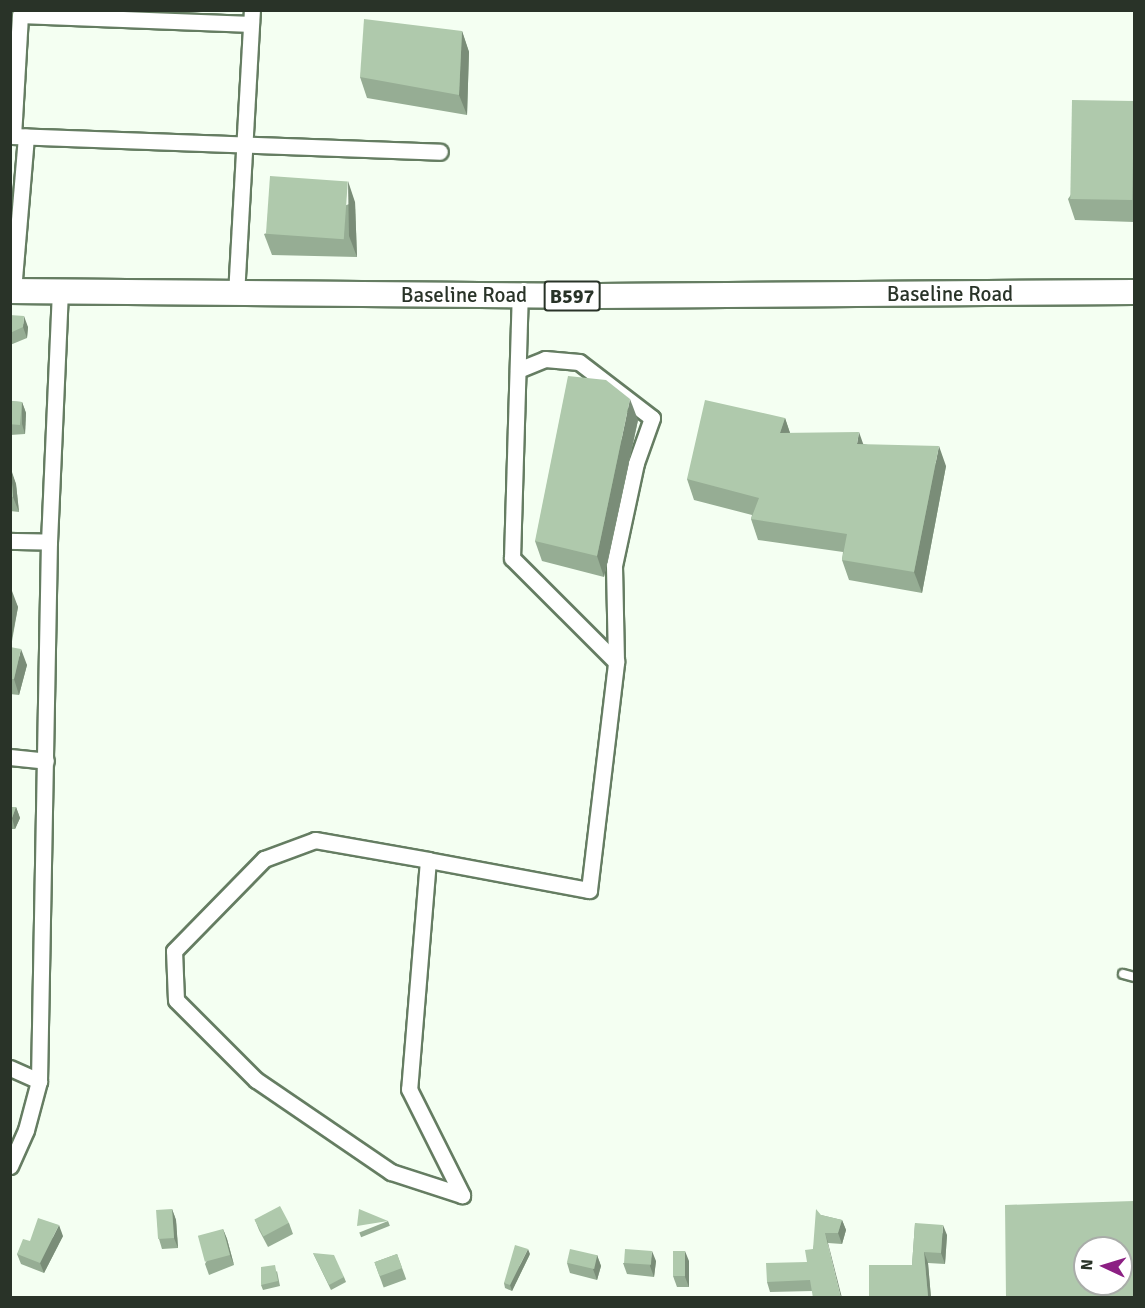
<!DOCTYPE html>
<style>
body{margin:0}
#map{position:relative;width:1145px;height:1308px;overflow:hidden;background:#f4fff2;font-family:Signika,sans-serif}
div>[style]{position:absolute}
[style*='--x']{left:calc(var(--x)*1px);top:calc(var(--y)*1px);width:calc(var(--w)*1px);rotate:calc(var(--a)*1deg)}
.roads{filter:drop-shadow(2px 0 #657d62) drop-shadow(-2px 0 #657d62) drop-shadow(0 2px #657d62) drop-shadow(0 -2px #657d62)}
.service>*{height:8px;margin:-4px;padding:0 4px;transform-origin:4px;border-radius:4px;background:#fff}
.minor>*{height:15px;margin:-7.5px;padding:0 7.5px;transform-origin:7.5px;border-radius:7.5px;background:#fff}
.primary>*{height:24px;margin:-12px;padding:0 12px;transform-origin:12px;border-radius:12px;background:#fff}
.wall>*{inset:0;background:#96ad94;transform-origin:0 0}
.shaded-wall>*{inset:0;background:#7a8d78}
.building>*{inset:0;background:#afc9ac;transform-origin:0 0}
span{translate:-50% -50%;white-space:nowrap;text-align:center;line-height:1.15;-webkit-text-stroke:6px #fff;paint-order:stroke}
.shield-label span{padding:2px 4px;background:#fff;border:2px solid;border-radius:4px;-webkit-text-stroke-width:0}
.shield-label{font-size:20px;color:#293328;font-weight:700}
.street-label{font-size:21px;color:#293328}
.frame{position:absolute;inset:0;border:12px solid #293328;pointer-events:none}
.north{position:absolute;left:1073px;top:1236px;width:60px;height:60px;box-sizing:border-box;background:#fff;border:2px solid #a9ada9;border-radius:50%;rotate:274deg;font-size:16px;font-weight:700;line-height:24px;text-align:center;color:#293328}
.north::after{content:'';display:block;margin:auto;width:21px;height:27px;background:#8c1f83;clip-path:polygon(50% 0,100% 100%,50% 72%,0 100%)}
</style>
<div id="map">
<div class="roads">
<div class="service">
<div style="--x:1123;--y:974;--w:11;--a:15"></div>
</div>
<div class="minor">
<div style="--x:251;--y:24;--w:231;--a:-177.8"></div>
<div style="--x:20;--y:15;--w:121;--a:93.3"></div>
<div style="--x:13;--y:136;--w:427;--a:2.1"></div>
<div style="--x:13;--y:291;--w:155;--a:-85.2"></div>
<div style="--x:236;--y:295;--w:285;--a:-86.8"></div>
<div style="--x:518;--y:370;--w:29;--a:-22"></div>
<div style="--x:545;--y:359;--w:34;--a:5"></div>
<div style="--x:579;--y:362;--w:92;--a:37.5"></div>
<div style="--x:652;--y:418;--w:48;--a:109.6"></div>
<div style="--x:636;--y:463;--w:105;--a:102.1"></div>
<div style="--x:614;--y:566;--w:96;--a:88.8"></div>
<div style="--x:10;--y:541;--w:39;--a:1"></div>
<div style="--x:10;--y:757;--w:36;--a:6"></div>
<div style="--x:428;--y:860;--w:230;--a:94.7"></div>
<div style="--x:409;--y:1089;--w:119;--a:63.4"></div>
<div style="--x:462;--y:1195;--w:75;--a:-162.1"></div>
<div style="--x:391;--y:1172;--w:163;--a:-145.7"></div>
<div style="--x:256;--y:1080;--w:113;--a:-135"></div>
<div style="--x:176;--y:1000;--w:49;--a:-92.3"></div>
<div style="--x:174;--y:951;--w:129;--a:-45.6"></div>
<div style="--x:264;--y:859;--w:54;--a:-20.4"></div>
<div style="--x:315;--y:840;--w:115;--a:10"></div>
<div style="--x:428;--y:860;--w:164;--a:10.6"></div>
<div style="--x:589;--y:890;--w:230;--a:-83.2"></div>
<div style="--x:616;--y:662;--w:147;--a:-135"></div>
<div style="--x:512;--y:558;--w:263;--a:-88.3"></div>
<div style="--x:10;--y:1068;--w:32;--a:24"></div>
<div style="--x:10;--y:1166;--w:39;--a:-66"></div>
<div style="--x:26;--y:1130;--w:51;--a:-75.1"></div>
<div style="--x:39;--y:1081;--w:539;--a:-88.94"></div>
<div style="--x:49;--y:542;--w:250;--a:-87.5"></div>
</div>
<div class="primary">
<div style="--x:10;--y:291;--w:588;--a:0.49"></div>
<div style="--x:598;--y:296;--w:536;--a:-0.43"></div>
</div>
</div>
<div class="wall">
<div style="clip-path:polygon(462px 31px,469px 52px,467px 115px,367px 98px,360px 77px)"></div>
<div style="clip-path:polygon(1134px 101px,1134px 222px,1075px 220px,1068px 199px)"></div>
<div style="clip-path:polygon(355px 202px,357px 257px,272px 255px,264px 234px)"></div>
<div style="clip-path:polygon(10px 315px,28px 327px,27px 338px,10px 345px)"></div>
<div style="clip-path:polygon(10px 401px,22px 402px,26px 413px,25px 434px,10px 435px)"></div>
<div style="clip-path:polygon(785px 418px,790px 433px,864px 444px,946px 466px,922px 593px,849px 580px,842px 560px,843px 552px,758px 540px,751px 519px,752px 515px,694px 500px,687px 479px)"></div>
<div style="clip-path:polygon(638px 420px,604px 577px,542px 561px,535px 541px)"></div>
<div style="clip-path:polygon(10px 469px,16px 484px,19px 512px,10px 511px)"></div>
<div style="clip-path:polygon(10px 591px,18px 607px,11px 647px,27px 665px,19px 695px,10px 694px)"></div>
<div style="clip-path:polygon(10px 807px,16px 807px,20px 818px,15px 829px,10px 829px)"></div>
<div style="clip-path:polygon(172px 1209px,176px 1220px,178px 1248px,162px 1249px,159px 1239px)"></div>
<div style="clip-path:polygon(821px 1215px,842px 1220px,846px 1230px,842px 1244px,828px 1243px,812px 1291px,770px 1292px,767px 1282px,807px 1262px,813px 1249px)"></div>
<div style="clip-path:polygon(255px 1220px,289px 1223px,293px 1234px,268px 1247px,259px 1230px)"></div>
<div style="left:388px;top:1221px;width:5px;height:31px;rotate:68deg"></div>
<div style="clip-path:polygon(915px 1223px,947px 1235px,945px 1264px,928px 1263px,931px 1298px,869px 1298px,912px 1265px)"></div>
<div style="clip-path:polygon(223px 1229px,227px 1239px,234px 1265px,209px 1275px,205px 1264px)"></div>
<div style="clip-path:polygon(63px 1236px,44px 1273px,21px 1264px,17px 1254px,30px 1241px)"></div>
<div style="clip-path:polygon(313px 1253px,344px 1277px,346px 1282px,331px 1290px)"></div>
<div style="left:397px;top:1254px;width:27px;height:24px;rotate:70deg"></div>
<div style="clip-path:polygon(530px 1254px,512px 1291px,505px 1288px,504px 1283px)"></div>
<div style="clip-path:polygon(597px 1255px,601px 1266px,597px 1280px,570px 1273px,567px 1263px)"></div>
<div style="clip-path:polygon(656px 1261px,654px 1277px,627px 1274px,623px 1263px)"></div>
<div style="clip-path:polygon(689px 1261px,689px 1287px,677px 1287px,673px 1276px)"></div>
<div style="clip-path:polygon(277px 1271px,280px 1286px,263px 1290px,261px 1285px)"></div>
</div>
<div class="shaded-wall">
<div style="clip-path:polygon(462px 31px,469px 52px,467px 115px,459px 95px)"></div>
<div style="clip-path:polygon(348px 181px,355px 202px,357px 257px,349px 236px)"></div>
<div style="clip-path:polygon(24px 316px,28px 327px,27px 338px,23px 327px)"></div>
<div style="clip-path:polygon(630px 399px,638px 420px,604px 577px,597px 556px)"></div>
<div style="clip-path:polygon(22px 402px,26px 413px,25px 434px,22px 424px)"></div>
<div style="clip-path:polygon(785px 418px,792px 439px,780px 433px)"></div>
<div style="clip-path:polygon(859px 432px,866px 452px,857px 444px)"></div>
<div style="clip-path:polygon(939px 446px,946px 466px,922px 593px,914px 572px)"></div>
<div style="clip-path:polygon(11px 469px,16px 484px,19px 512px,13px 497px)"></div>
<div style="clip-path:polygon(12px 591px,18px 607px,10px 648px,10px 599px)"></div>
<div style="clip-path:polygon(21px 649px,27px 665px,19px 695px,14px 679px)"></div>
<div style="clip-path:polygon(16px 807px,20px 818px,15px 829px,12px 818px)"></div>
<div style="clip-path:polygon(172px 1209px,176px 1220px,178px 1248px,174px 1238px)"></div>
<div style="clip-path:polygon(842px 1220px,846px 1230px,842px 1244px,838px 1233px)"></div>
<div style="clip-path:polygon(59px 1225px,63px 1236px,44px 1273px,40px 1263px)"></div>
<div style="clip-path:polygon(943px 1225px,947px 1235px,945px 1264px,941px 1253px)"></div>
<div style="clip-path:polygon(223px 1229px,227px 1239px,234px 1265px,230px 1255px)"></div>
<div style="clip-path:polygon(825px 1233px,828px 1243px,842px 1298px,841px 1298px)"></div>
<div style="clip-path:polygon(528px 1249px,530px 1254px,512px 1291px,510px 1285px)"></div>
<div style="clip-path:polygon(652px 1251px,656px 1261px,654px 1277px,650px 1266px)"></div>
<div style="clip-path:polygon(685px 1251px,689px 1261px,689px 1287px,685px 1277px)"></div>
<div style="clip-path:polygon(924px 1252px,928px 1263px,931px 1298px,929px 1298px,928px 1296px)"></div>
<div style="clip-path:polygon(597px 1255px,601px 1266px,597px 1280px,593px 1269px)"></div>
</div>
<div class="building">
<div style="clip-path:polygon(364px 19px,462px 31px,459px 95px,360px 77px)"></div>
<div style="left:1072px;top:100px;width:62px;height:99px;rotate:1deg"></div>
<div style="left:270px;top:176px;width:78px;height:58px;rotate:4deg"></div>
<div style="clip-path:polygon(10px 315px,24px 316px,23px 327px,10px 333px)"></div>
<div style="clip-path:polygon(568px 376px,606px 380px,630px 399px,597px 556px,535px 541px)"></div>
<div style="clip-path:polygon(705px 400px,785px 418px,780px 433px,859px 432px,857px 444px,939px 446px,914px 572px,842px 560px,847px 534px,751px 519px,759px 498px,687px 479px)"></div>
<div style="left:10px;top:401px;width:12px;height:23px;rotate:5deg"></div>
<div style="clip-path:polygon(10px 469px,11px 469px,13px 497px,10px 496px)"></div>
<div style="clip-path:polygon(10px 647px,21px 649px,14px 679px,10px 679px)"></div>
<div style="clip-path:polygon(10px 807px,16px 807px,12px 818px,10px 818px)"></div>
<div style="clip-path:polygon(evenodd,1134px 1201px,1134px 1298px,1006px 1298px,1005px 1205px,1134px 1201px,1085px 1248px,1121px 1248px,1121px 1284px,1085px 1284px,1085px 1248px)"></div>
<div style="left:280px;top:1206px;width:19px;height:29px;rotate:62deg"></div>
<div style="left:172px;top:1209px;width:29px;height:16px;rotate:86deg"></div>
<div style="clip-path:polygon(359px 1209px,388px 1221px,357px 1226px)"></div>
<div style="clip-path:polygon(816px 1209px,821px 1215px,842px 1220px,838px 1233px,825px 1233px,841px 1298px,813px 1298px,810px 1280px,767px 1282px,766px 1263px,807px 1262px,805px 1250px,813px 1249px)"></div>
<div style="clip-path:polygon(38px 1218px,59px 1225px,40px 1263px,17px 1254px,23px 1239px,30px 1241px)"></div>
<div style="clip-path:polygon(915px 1223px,943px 1225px,941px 1253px,924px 1252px,928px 1296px,869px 1298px,869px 1265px,912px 1265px)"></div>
<div style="left:223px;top:1229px;width:27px;height:26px;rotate:75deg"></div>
<div style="clip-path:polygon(515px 1245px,528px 1249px,510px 1285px,504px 1283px)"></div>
<div style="left:570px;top:1249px;width:28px;height:14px;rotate:13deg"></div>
<div style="left:625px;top:1249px;width:27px;height:14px;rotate:4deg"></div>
<div style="left:673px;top:1251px;width:12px;height:25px"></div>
<div style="clip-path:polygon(313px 1253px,334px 1255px,344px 1277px,329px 1285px)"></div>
<div style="left:397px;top:1254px;width:15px;height:24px;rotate:70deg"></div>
<div style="clip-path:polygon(275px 1265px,278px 1281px,261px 1285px,261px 1267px)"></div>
</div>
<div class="shield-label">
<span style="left:572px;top:296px">B597</span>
</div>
<div class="street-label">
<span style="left:950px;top:294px">Baseline Road</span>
<span style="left:464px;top:295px">Baseline Road</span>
</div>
<div class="frame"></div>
<div class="north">N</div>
</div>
